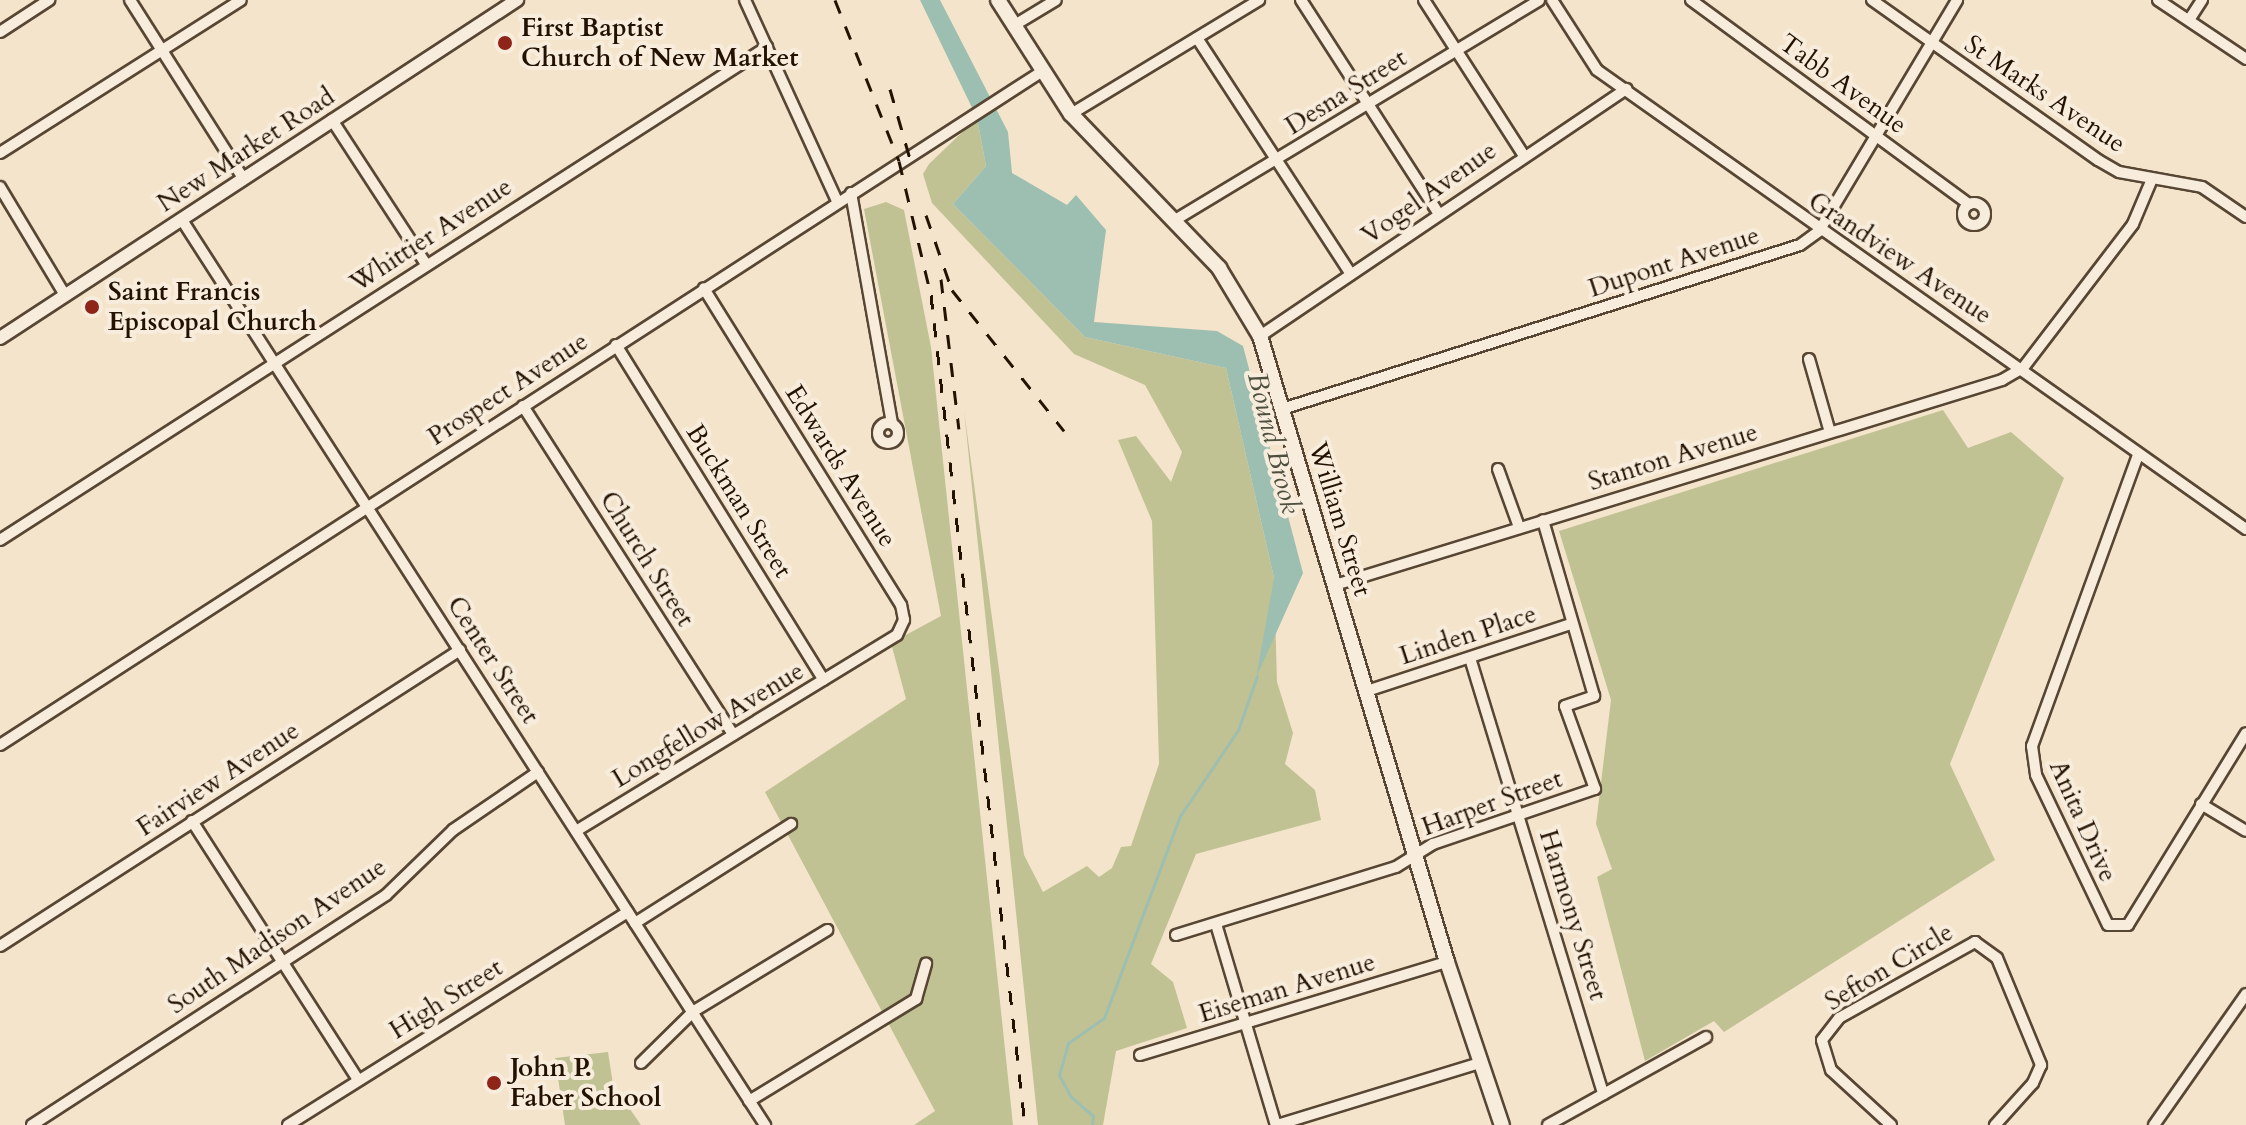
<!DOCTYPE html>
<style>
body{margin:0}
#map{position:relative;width:2246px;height:1125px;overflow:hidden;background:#f4e4cb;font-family:Cardo,serif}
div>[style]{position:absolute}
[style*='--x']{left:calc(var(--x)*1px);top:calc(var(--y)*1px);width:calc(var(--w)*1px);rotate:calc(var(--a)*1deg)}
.green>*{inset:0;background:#c1c293}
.water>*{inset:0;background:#9dbfb1}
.stream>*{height:3px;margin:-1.5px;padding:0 1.5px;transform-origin:1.5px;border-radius:1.5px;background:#9dbfb1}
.roads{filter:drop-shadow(2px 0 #574633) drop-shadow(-2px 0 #574633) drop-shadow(0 2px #574633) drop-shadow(0 -2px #574633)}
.minor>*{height:10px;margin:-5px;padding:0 5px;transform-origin:5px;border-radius:5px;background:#f8eddd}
.minor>.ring{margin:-5px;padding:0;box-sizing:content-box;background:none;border:10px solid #f8eddd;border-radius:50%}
.tertiary>*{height:12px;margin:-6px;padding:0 6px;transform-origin:6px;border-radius:6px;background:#f8eddd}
.secondary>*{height:14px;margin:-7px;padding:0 7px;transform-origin:7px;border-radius:7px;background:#f8eddd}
.rail>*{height:3px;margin-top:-1.5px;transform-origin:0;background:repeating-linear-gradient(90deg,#231200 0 14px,transparent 0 28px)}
.dots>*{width:22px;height:22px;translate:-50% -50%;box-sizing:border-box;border:4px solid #f8eddd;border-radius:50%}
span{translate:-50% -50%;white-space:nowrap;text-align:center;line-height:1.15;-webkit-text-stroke:8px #f8eddd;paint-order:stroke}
.poi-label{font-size:26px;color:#231200;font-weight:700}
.left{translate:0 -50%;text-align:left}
.street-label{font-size:26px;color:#231200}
.water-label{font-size:28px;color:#4e4f3e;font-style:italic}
</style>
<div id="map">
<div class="green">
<div style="clip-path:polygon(977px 118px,986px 166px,953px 204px,1085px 337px,1226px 368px,1274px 578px,1277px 682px,1293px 733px,1285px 764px,1315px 790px,1321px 820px,1196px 854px,1151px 964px,1173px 982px,1187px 1028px,1116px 1051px,1103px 1125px,1038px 1125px,964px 410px,1024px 855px,1043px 892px,1087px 866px,1099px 877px,1112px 868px,1121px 847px,1131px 846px,1159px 764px,1152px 521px,1118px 440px,1136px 436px,1171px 482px,1182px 452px,1145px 385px,1074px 354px,932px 203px,923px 174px,929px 164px)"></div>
<div style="clip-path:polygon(886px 202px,904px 210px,931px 347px,1013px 1125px,914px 1125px,935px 1111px,765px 792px,906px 699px,891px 643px,941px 616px,864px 209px)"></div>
<div style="clip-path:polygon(1943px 410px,1968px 448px,2011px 432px,2064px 478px,1950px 764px,1995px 860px,1724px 1032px,1714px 1021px,1645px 1061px,1597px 877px,1612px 869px,1596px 824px,1611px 700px,1559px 531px)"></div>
<div style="clip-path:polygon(608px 1052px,613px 1084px,602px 1086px,614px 1086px,641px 1125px,565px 1125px,555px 1058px)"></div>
</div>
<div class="water">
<div style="clip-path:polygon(920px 0,940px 0,1008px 132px,1012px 173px,1067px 205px,1076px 195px,1106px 230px,1094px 322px,1217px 331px,1243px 346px,1303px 573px,1256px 678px,1274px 578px,1226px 368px,1085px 337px,953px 204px,986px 166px,977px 118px)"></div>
</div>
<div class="stream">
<div style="--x:1092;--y:1125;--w:9;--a:-84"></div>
<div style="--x:1093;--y:1116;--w:29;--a:-139"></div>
<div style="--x:1071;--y:1097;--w:25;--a:-119"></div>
<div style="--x:1059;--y:1075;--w:33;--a:-74"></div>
<div style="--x:1068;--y:1043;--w:44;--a:-34.8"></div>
<div style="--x:1104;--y:1018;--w:216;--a:-69.4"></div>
<div style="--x:1180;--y:816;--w:104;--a:-56"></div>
<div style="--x:1238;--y:730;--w:57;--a:-70.6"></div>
</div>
<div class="roads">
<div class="minor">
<div style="--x:130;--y:0;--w:211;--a:57.6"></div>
<div style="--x:745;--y:0;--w:221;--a:65.4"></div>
<div style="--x:1301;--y:0;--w:255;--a:57.2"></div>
<div style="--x:1424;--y:0;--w:183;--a:57.3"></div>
<div style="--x:1552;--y:0;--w:83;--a:57.3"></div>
<div style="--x:1597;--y:70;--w:795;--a:35.27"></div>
<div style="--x:1691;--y:0;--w:345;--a:36.3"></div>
<div style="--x:1872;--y:0;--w:277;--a:35.3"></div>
<div style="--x:2098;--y:160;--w:24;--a:30"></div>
<div style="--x:2119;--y:172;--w:84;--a:10.2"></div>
<div style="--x:2202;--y:187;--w:53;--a:34.3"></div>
<div style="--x:2158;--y:0;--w:106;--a:33.8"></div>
<div style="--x:2189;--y:20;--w:24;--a:-57"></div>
<div style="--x:1013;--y:26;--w:50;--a:-31.2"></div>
<div style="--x:0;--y:32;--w:59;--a:-33.1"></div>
<div style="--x:1197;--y:38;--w:282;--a:56.9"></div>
<div style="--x:1071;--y:114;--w:220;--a:-31.2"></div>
<div style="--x:332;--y:120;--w:172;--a:56.9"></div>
<div style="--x:0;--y:153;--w:285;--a:-32.4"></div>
<div style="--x:0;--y:187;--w:126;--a:59"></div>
<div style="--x:851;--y:193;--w:234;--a:79.9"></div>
<div class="ring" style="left:1963px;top:203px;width:12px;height:12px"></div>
<div style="--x:182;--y:220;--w:1077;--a:57.21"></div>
<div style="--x:1175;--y:220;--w:425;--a:-31.1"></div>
<div style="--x:1260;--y:336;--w:442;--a:-34"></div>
<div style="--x:616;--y:345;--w:394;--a:58.2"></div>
<div style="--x:1809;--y:359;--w:76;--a:74"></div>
<div style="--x:523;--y:406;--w:390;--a:57.4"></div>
<div style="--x:1282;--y:409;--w:543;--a:-17.57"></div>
<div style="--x:1800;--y:245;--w:24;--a:-36"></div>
<div style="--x:1819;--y:231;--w:269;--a:-59.1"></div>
<div class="ring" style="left:878px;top:423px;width:10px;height:10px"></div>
<div style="--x:2138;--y:455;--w:310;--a:110"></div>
<div style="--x:2032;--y:746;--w:29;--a:82"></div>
<div style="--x:2036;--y:775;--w:166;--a:64.4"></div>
<div style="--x:2108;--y:925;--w:20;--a:0"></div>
<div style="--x:2128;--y:925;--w:225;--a:-58.4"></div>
<div style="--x:1498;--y:469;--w:62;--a:70.1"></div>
<div style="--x:0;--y:540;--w:912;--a:-32.73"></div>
<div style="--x:1335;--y:585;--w:698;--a:-17.08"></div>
<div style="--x:2002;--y:380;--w:24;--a:-30"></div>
<div style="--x:2023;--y:368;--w:181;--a:-52.6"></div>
<div style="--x:2133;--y:224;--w:49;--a:-67.1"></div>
<div style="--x:1470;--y:658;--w:456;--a:73"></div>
<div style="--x:1367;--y:691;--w:215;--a:-18.2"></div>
<div style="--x:0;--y:745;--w:1240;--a:-32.88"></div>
<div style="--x:2201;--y:804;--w:52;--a:31"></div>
<div style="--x:192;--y:821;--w:308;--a:57.3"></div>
<div style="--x:576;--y:831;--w:376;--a:-31.4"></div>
<div style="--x:897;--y:635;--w:17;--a:-65"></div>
<div style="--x:904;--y:620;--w:15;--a:-101"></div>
<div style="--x:901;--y:605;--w:373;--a:-121.9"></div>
<div style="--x:635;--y:923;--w:185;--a:-32.4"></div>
<div style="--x:1216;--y:924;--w:210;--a:73.4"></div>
<div style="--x:1176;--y:935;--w:230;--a:-17.2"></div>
<div style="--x:1396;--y:867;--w:44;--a:-31.9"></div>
<div style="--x:1433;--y:844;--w:171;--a:-18.8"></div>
<div style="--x:1595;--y:789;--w:88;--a:-109.9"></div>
<div style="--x:1565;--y:706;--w:31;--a:-19"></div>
<div style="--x:1594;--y:696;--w:183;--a:-106.2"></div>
<div style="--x:0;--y:946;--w:547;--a:-32.76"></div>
<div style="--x:1140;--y:1055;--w:321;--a:-16.9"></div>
<div style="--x:641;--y:1063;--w:74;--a:-44.5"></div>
<div style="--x:694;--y:1011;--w:156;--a:-31.3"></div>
<div style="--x:749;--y:1101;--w:196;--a:-31.4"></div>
<div style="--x:916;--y:999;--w:37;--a:-74"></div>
<div style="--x:32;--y:1125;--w:422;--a:-33"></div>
<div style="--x:386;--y:895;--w:93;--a:-44.1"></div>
<div style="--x:453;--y:830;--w:103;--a:-34.3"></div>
<div style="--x:288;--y:1125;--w:401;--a:-32.1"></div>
<div style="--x:1277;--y:1125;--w:212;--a:-17"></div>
<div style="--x:1548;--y:1125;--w:181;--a:-29.1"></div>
<div style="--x:1891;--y:1125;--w:81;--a:-137.5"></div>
<div style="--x:1831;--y:1070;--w:31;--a:-107"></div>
<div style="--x:1822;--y:1040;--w:28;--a:-52"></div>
<div style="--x:1839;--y:1018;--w:156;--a:-29.2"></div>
<div style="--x:1975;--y:942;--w:27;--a:36"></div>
<div style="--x:1997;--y:958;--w:116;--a:67.6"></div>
<div style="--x:2041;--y:1065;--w:20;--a:114"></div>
<div style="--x:2033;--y:1083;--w:57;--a:132.1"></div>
<div style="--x:2154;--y:1125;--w:160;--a:-54.9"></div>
</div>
<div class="tertiary">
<div style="--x:0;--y:338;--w:618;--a:-33.18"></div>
</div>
<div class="secondary">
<div style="--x:998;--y:0;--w:135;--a:57.4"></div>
<div style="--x:1071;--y:114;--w:214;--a:46.1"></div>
<div style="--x:1219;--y:268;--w:79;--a:58.9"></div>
<div style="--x:1260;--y:336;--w:653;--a:73.37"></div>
<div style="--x:1447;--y:962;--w:172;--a:71.4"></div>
</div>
</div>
<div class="rail">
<div style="--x:835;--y:0;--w:173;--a:68.3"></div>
<div style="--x:899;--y:161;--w:138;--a:76.6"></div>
<div style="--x:931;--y:295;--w:835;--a:83.54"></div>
<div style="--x:890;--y:89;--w:83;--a:74"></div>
<div style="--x:926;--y:215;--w:79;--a:70.9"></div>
<div style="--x:952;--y:290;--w:180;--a:51.5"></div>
<div style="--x:941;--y:279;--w:151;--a:83.2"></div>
</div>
<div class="dots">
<div style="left:505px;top:43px;background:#8f2418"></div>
<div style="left:92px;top:307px;background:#8f2418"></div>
<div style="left:494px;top:1083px;background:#8f2418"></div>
</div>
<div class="poi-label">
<span class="left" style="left:521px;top:43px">First Baptist<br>Church of New Market</span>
<span class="left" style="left:108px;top:307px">Saint Francis<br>Episcopal Church</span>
<span class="left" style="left:510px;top:1083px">John P.<br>Faber School</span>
</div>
<div class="street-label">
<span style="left:1843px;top:84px;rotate:36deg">Tabb Avenue</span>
<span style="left:1346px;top:92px;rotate:-32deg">Desna Street</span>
<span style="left:2045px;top:94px;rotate:34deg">St Marks Avenue</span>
<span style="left:246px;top:150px;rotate:-33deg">New Market Road</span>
<span style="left:1429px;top:193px;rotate:-35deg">Vogel Avenue</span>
<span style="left:431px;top:235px;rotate:-33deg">Whittier Avenue</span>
<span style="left:1900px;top:258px;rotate:34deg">Grandview Avenue</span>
<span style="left:1674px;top:262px;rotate:-18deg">Dupont Avenue</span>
<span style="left:508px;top:389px;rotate:-33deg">Prospect Avenue</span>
<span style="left:1673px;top:457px;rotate:-17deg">Stanton Avenue</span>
<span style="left:841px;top:466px;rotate:58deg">Edwards Avenue</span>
<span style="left:739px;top:501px;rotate:58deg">Buckman Street</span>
<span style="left:1340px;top:519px;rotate:73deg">William Street</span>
<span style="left:647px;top:559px;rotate:58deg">Church Street</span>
<span style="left:1468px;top:635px;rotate:-18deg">Linden Place</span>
<span style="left:493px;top:660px;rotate:57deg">Center Street</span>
<span style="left:708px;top:725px;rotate:-31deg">Longfellow Avenue</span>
<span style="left:218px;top:779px;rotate:-33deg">Fairview Avenue</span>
<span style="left:1492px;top:803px;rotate:-20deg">Harper Street</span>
<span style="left:2083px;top:821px;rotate:66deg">Anita Drive</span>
<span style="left:1573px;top:915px;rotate:73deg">Harmony Street</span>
<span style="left:277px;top:936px;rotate:-34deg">South Madison Avenue</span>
<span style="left:1889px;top:967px;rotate:-31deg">Sefton Circle</span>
<span style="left:1287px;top:988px;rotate:-17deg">Eiseman Avenue</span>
<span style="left:446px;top:999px;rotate:-32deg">High Street</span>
</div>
<div class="water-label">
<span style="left:1274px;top:443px;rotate:76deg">Bound Brook</span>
</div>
</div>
